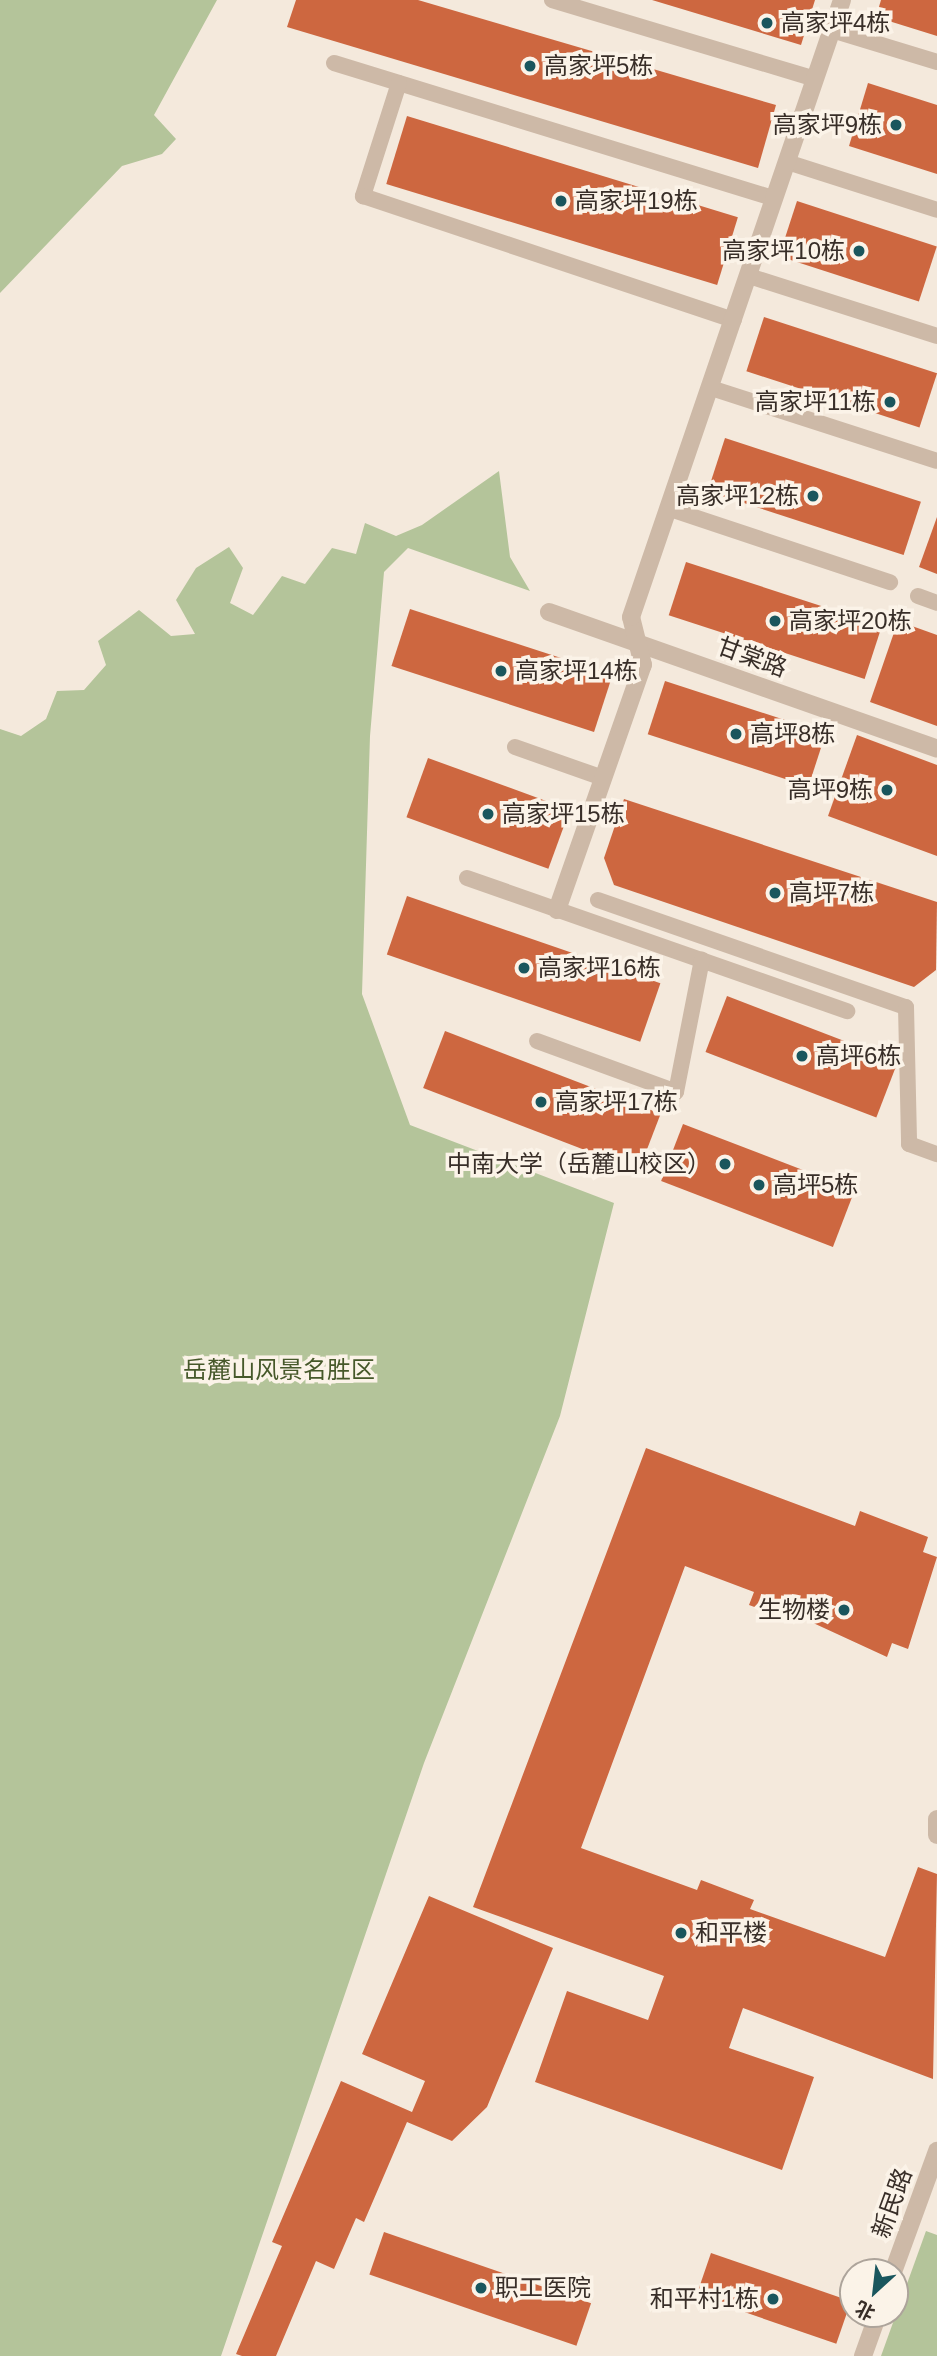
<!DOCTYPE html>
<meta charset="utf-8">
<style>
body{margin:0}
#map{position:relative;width:937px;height:2356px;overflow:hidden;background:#f4e9dc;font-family:Arial,"Noto Sans SC",sans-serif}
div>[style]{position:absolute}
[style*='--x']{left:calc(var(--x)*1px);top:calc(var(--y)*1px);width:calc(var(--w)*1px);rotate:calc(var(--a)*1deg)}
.green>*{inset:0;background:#b4c49a}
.building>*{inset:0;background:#cd6740;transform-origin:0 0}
.service>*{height:16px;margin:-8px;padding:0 8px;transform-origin:8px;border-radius:8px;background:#cdb9a7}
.minor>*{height:18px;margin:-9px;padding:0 9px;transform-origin:9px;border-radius:9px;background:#cdb9a7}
.tertiary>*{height:18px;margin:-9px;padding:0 9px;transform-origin:9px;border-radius:9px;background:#cdb9a7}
.dots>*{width:19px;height:19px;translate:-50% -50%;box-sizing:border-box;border:4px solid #fbf3e8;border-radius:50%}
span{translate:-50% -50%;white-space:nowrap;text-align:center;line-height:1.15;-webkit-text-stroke:7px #fbf3e8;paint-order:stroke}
.poi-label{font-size:24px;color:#382e28}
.left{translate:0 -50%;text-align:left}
.right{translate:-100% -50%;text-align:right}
.street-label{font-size:24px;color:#382e28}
.park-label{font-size:24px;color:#46582a}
.north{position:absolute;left:839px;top:2258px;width:70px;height:70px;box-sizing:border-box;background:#fbf3e8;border:2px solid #ada49b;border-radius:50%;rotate:207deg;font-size:19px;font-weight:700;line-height:28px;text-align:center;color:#382e28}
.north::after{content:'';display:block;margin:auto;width:24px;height:32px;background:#1a565d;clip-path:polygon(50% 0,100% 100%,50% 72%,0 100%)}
</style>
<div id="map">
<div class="green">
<div style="clip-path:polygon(0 0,217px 0,154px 115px,176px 139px,162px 154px,122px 166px,0 293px)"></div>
<div style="clip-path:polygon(499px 471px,510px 557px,530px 591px,408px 548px,384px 572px,370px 736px,362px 994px,410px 1125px,614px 1203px,560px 1416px,424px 1763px,221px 2356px,0 2356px,0 729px,21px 736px,46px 719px,57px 691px,84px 690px,106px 665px,98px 641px,139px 610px,171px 636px,195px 634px,176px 600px,196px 568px,229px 547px,243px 568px,230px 603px,253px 615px,282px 576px,305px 584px,332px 548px,356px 554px,365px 523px,396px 536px,422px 525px)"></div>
<div style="clip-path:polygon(926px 2231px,937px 2235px,937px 2356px,881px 2356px)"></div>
</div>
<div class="building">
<div style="clip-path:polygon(296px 0,418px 0,776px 105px,758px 168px,287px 27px)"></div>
<div style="clip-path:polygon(652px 0,815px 0,801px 45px)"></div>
<div style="clip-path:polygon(881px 0,937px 0,937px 36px,876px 17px)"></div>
<div style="clip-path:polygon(868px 83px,937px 105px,937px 174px,849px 146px)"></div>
<div style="left:407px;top:116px;width:346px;height:71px;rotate:17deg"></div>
<div style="left:797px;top:201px;width:147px;height:58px;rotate:18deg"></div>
<div style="left:764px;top:317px;width:182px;height:57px;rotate:18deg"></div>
<div style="left:725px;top:438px;width:206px;height:56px;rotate:18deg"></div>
<div style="clip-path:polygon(937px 517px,937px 574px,919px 567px)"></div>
<div style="left:686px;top:562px;width:206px;height:56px;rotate:18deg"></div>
<div style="left:410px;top:609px;width:213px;height:60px;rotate:18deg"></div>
<div style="clip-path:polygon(898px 621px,937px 635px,937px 726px,870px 702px)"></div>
<div style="left:665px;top:681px;width:169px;height:56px;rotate:18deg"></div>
<div style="clip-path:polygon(857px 735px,937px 765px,937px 856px,828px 816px)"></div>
<div style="left:428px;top:758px;width:151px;height:63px;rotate:20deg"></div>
<div style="clip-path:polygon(624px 799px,937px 902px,936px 970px,914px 987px,614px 885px,604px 858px)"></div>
<div style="left:407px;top:896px;width:268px;height:62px;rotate:19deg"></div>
<div style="left:727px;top:996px;width:183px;height:60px;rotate:21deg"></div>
<div style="left:445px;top:1031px;width:231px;height:61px;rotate:21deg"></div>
<div style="left:683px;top:1124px;width:184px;height:61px;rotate:21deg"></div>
<div style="clip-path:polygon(646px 1448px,855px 1526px,860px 1511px,928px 1537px,923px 1552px,937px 1557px,908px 1649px,892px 1643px,887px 1657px,798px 1616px,796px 1622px,749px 1605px,754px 1592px,685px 1566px,581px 1848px,697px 1890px,701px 1880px,754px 1900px,750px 1909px,885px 1957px,918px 1867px,937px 1874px,933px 2079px,743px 2008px,729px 2048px,814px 2077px,782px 2170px,535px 2082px,567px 1991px,648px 2020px,664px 1976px,473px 1907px)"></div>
<div style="clip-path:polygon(429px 1896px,553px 1948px,487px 2107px,452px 2141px,407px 2122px,364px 2222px,356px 2218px,334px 2269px,316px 2261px,276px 2356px,242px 2356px,236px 2354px,282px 2246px,272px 2242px,341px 2081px,412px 2112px,425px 2081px,362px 2054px)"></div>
<div style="left:384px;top:2232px;width:219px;height:45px;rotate:19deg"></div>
<div style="left:711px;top:2253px;width:148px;height:45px;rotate:19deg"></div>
</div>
<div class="service">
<div style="--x:552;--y:0;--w:275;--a:16.7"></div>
<div style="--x:832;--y:30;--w:110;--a:16.9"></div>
<div style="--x:334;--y:63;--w:461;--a:17.1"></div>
<div style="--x:399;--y:83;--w:119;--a:107.7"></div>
<div style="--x:363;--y:196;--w:391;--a:18.5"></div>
<div style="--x:787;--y:162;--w:157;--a:17.7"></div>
<div style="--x:749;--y:276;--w:197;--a:17.7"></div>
<div style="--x:711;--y:388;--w:237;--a:17.9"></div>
<div style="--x:670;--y:509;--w:232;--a:18.4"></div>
<div style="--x:918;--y:596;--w:20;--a:20"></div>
<div style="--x:515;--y:747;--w:93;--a:19.4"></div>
<div style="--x:467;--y:878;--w:403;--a:19.3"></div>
<div style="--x:598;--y:900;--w:326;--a:19.2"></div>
<div style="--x:906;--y:1007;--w:137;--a:88.7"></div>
<div style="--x:909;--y:1144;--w:30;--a:20"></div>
<div style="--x:537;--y:1041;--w:148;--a:20.1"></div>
<div style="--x:676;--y:1092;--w:135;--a:-78.9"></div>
</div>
<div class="minor">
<div style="--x:549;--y:612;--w:411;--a:19.4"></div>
<div style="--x:557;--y:910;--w:260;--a:-70.7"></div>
<div style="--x:643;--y:665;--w:49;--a:-104"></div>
<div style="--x:631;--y:617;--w:652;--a:-71.12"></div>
<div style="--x:893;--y:2272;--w:129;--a:-70"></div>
<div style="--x:863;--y:2356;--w:45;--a:-70.3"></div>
</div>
<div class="tertiary">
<div style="--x:937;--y:1819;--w:16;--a:90"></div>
</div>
<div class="dots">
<div style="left:767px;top:23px;background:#1a565d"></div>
<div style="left:530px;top:66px;background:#1a565d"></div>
<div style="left:896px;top:125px;background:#1a565d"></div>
<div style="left:561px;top:201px;background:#1a565d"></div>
<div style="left:859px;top:251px;background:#1a565d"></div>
<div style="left:890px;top:402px;background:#1a565d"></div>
<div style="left:813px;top:496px;background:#1a565d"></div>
<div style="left:775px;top:621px;background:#1a565d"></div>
<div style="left:501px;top:671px;background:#1a565d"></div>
<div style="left:736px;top:734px;background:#1a565d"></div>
<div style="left:887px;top:790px;background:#1a565d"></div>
<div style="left:488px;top:814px;background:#1a565d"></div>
<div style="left:775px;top:893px;background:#1a565d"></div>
<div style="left:524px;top:968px;background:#1a565d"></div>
<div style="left:802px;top:1056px;background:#1a565d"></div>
<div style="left:541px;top:1102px;background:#1a565d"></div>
<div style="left:725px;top:1164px;background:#1a565d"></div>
<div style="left:759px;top:1185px;background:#1a565d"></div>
<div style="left:844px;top:1610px;background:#1a565d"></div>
<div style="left:681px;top:1933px;background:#1a565d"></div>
<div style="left:481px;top:2288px;background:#1a565d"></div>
<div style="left:773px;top:2299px;background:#1a565d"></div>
</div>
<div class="poi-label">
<span class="left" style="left:781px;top:23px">高家坪4栋</span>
<span class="left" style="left:544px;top:66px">高家坪5栋</span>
<span class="right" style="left:882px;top:125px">高家坪9栋</span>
<span class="left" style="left:575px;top:201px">高家坪19栋</span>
<span class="right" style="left:845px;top:251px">高家坪10栋</span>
<span class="right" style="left:876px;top:402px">高家坪11栋</span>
<span class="right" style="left:799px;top:496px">高家坪12栋</span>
<span class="left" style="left:789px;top:621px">高家坪20栋</span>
<span class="left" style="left:515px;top:671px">高家坪14栋</span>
<span class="left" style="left:750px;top:734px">高坪8栋</span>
<span class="right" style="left:873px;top:790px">高坪9栋</span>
<span class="left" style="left:502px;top:814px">高家坪15栋</span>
<span class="left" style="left:789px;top:893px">高坪7栋</span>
<span class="left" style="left:538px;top:968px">高家坪16栋</span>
<span class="left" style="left:816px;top:1056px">高坪6栋</span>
<span class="left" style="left:555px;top:1102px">高家坪17栋</span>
<span class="right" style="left:711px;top:1164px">中南大学（岳麓山校区）</span>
<span class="left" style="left:773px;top:1185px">高坪5栋</span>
<span class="right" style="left:830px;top:1610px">生物楼</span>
<span class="left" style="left:695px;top:1933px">和平楼</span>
<span class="left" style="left:495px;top:2288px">职工医院</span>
<span class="right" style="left:759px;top:2299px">和平村1栋</span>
</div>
<div class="street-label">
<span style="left:752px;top:657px;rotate:20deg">甘棠路</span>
<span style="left:892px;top:2203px;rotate:-70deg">新民路</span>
</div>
<div class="park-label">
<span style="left:279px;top:1370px">岳麓山风景名胜区</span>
</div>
<div class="north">北</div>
</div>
